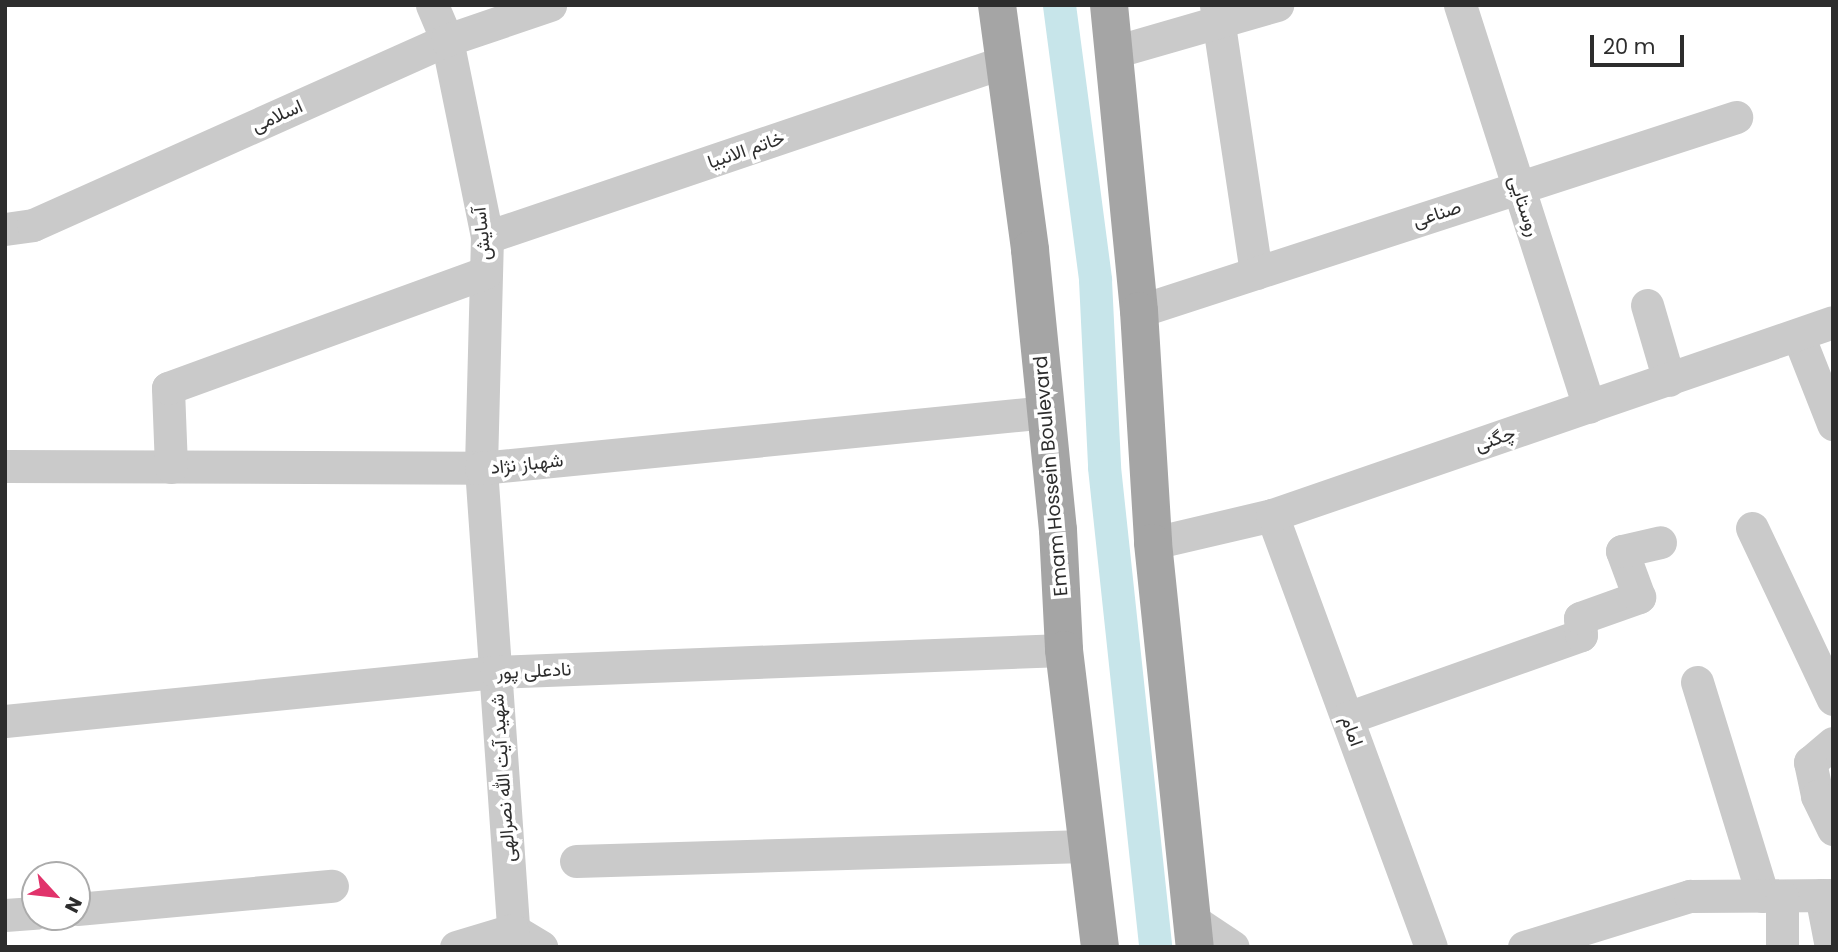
<!DOCTYPE html>
<meta charset="utf-8">
<style>
body{margin:0}
#map{position:relative;width:1838px;height:952px;overflow:hidden;background:#fff;font-family:Poppins,Vazirmatn,sans-serif}
div>[style]{position:absolute}
[style*='--x']{left:calc(var(--x)*1px);top:calc(var(--y)*1px);width:calc(var(--w)*1px);rotate:calc(var(--a)*1deg)}
.canal>*{height:33px;margin:-16.5px;padding:0 16.5px;transform-origin:16.5px;border-radius:16.5px;background:#c7e5ea}
.minor>*{height:33px;margin:-16.5px;padding:0 16.5px;transform-origin:16.5px;border-radius:16.5px;background:#cacaca}
.major>*{height:38px;margin:-19px;padding:0 19px;transform-origin:19px;border-radius:19px;background:#a5a5a5}
span{translate:-50% -50%;white-space:nowrap;text-align:center;line-height:1.15;-webkit-text-stroke:7px #fff;paint-order:stroke}
.street-label{font-size:19px;color:#2d2d2d}
.frame{position:absolute;inset:0;border:7px solid #2d2d2d;pointer-events:none}
.north{position:absolute;left:21px;top:861px;width:70px;height:70px;box-sizing:border-box;background:#fff;border:2px solid #ababab;border-radius:50%;rotate:117deg;font-size:19px;font-weight:700;line-height:28px;text-align:center;color:#2d2d2d}
.north::after{content:'';display:block;margin:auto;width:24px;height:32px;background:#e1336b;clip-path:polygon(50% 0,100% 100%,50% 72%,0 100%)}
.scale{position:absolute;left:1590px;top:35px;width:94px;height:32px;box-sizing:border-box;border:4px solid #2d2d2d;border-top:0;padding-left:9px;font-size:21px;line-height:24px;white-space:nowrap;color:#2d2d2d;-webkit-text-stroke:5px #fff;paint-order:stroke}
</style>
<div id="map">
<div class="canal">
<div style="--x:1059;--y:5;--w:277;--a:82.5"></div>
<div style="--x:1095;--y:280;--w:187;--a:87.2"></div>
<div style="--x:1104;--y:467;--w:483;--a:83.9"></div>
</div>
<div class="minor">
<div style="--x:432;--y:5;--w:38;--a:67"></div>
<div style="--x:447;--y:40;--w:201;--a:78.5"></div>
<div style="--x:487;--y:237;--w:231;--a:91.5"></div>
<div style="--x:481;--y:468;--w:463;--a:86"></div>
<div style="--x:513;--y:930;--w:33;--a:31"></div>
<div style="--x:1216;--y:5;--w:271;--a:81.5"></div>
<div style="--x:1460;--y:5;--w:422;--a:72.2"></div>
<div style="--x:1114;--y:52;--w:170;--a:-16.1"></div>
<div style="--x:5;--y:229;--w:28;--a:-8"></div>
<div style="--x:33;--y:225;--w:453;--a:-24.1"></div>
<div style="--x:447;--y:40;--w:109;--a:-18.8"></div>
<div style="--x:487;--y:237;--w:546;--a:-18.7"></div>
<div style="--x:1647;--y:305;--w:78;--a:73.7"></div>
<div style="--x:1139;--y:311;--w:628;--a:-18"></div>
<div style="--x:1798;--y:335;--w:96;--a:68.5"></div>
<div style="--x:5;--y:466;--w:476;--a:0.2"></div>
<div style="--x:481;--y:468;--w:569;--a:-5.65"></div>
<div style="--x:171;--y:467;--w:79;--a:-92.2"></div>
<div style="--x:168;--y:388;--w:338;--a:-20"></div>
<div style="--x:1272;--y:515;--w:460;--a:69.8"></div>
<div style="--x:1752;--y:528;--w:189;--a:64.7"></div>
<div style="--x:1153;--y:543;--w:122;--a:-13.2"></div>
<div style="--x:1272;--y:515;--w:593;--a:-18.98"></div>
<div style="--x:1697;--y:682;--w:224;--a:72.9"></div>
<div style="--x:1347;--y:718;--w:248;--a:-19.5"></div>
<div style="--x:1581;--y:635;--w:17;--a:-93"></div>
<div style="--x:1580;--y:618;--w:63;--a:-19.6"></div>
<div style="--x:1639;--y:597;--w:49;--a:-110.3"></div>
<div style="--x:1622;--y:551;--w:39;--a:-13"></div>
<div style="--x:5;--y:721;--w:493;--a:-5.7"></div>
<div style="--x:496;--y:672;--w:568;--a:-2.22"></div>
<div style="--x:1833;--y:743;--w:30;--a:140"></div>
<div style="--x:1810;--y:762;--w:35;--a:78"></div>
<div style="--x:1817;--y:796;--w:37;--a:64"></div>
<div style="--x:576;--y:861;--w:510;--a:-1.68"></div>
<div style="--x:1821;--y:895;--w:53;--a:79.1"></div>
<div style="--x:77;--y:909;--w:256;--a:-5.2"></div>
<div style="--x:5;--y:915;--w:30;--a:-4"></div>
<div style="--x:1191;--y:919;--w:50;--a:33.7"></div>
<div style="--x:456;--y:947;--w:59;--a:-16.6"></div>
<div style="--x:1524;--y:947;--w:174;--a:-17.1"></div>
<div style="--x:1690;--y:896;--w:143;--a:-0.4"></div>
<div style="--x:1782;--y:947;--w:51;--a:-90"></div>
</div>
<div class="major">
<div style="--x:997;--y:5;--w:247;--a:82.3"></div>
<div style="--x:1030;--y:250;--w:281;--a:84.3"></div>
<div style="--x:1058;--y:530;--w:120;--a:87.1"></div>
<div style="--x:1064;--y:650;--w:299;--a:83.1"></div>
<div style="--x:1109;--y:5;--w:307;--a:84.4"></div>
<div style="--x:1139;--y:311;--w:232;--a:86.5"></div>
<div style="--x:1153;--y:543;--w:406;--a:84.1"></div>
</div>
<div class="street-label">
<span style="left:277px;top:116px;rotate:-24deg">اسلامی</span>
<span style="left:746px;top:150px;rotate:-19deg">خاتم الانبیا</span>
<span style="left:1524px;top:206px;rotate:72deg">روستایی</span>
<span style="left:1437px;top:214px;rotate:-18deg">صناعی</span>
<span style="left:482px;top:234px;rotate:-96deg">آسایش</span>
<span style="left:1495px;top:439px;rotate:-19deg">چگنی</span>
<span style="left:527px;top:464px;rotate:-6deg">شهباز نژاد</span>
<span style="left:1051px;top:476px;rotate:-95deg">Emam Hossein Boulevard</span>
<span style="left:534px;top:671px;rotate:-3deg">نادعلی پور</span>
<span style="left:1352px;top:731px;rotate:70deg">امام</span>
<span style="left:503px;top:778px;rotate:-94deg">شهید آیت الله نصرالهی</span>
</div>
<div class="frame"></div>
<div class="north">N</div>
<div class="scale">20 m</div>
</div>
